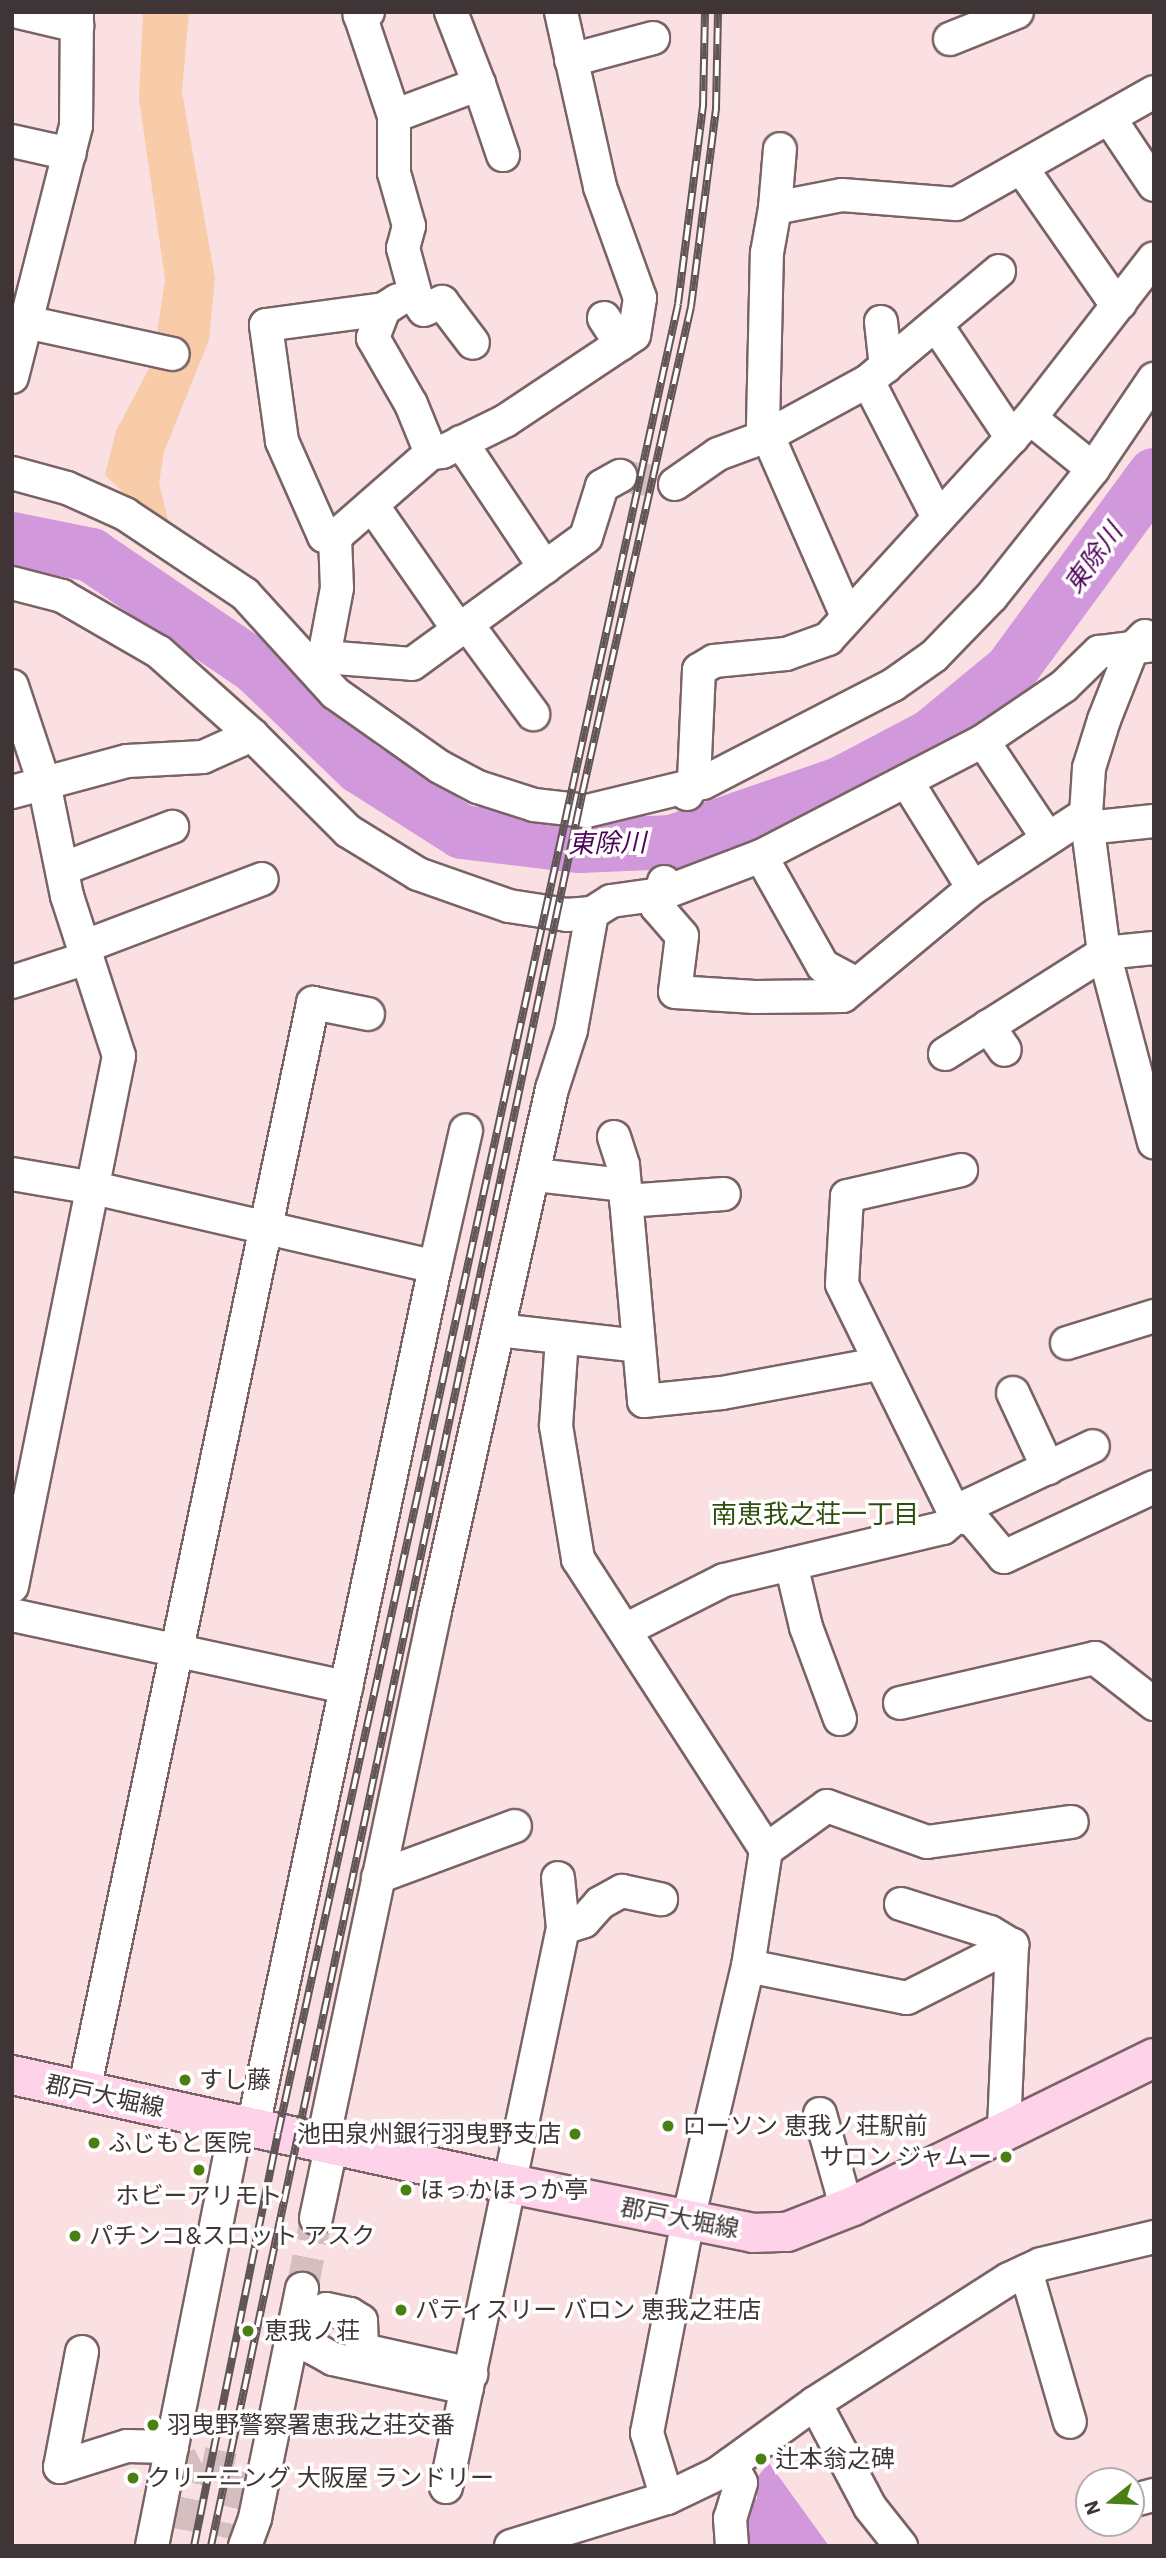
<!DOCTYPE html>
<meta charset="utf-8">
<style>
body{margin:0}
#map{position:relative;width:1166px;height:2558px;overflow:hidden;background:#fae0e3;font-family:"IBM Plex Sans","Noto Sans JP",sans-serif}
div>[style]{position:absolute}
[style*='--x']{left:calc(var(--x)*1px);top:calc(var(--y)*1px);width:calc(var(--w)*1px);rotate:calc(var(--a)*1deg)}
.green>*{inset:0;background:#f8cca9}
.water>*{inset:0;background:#d298dc}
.river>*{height:54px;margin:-27px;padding:0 27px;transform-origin:27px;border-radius:27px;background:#d298dc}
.minor-tunnel>*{height:32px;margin-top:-16px;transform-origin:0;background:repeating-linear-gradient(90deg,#d5bec0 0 32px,transparent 0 48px)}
.roads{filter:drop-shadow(2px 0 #796365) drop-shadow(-2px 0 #796365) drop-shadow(0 2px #796365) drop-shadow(0 -2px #796365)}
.minor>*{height:32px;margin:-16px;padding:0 16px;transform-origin:16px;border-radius:16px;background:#fff}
.major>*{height:38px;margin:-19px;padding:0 19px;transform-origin:19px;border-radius:19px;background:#fed3ea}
.rail>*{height:8px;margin-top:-4px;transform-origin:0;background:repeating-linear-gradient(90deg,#fff 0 16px,#625557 0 32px);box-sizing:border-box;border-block:2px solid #625557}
.dots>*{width:19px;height:19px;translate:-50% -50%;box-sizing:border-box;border:4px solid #fff;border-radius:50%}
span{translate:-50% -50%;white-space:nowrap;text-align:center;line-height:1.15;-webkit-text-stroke:7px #fff;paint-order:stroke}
.poi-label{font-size:24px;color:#3f3536}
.left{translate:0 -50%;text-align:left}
.right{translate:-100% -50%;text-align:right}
.street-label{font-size:24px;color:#3f3536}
.water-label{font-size:26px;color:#4e0159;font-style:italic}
.neighbourhood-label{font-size:26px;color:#2e4f0d}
.frame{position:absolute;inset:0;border:14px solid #3f3536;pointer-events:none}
.north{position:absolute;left:1075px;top:2467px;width:70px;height:70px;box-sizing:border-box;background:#fff;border:2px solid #b2aeaf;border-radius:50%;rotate:252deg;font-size:19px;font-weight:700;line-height:28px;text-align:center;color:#3f3536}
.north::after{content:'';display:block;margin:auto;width:24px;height:32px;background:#4a7f12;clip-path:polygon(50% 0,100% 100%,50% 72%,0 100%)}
</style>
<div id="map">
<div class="green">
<div style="clip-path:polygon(143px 12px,189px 12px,182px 92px,215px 278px,209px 340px,164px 452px,159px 483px,173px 540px,105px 475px,116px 431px,153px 361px,165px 279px,139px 99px)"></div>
</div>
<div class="water">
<div style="clip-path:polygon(769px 2463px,829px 2546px,745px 2546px,747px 2499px,757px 2499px,757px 2492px,750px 2491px,753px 2482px)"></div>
</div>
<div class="river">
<div style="--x:12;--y:539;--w:81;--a:11.4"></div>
<div style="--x:91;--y:555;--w:201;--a:34.2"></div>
<div style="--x:257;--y:668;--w:143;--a:43.9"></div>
<div style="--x:360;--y:767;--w:121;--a:32.5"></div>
<div style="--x:462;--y:832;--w:119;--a:6.8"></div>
<div style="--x:580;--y:846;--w:92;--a:-2.5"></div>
<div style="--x:672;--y:842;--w:180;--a:-19.1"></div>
<div style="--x:842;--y:783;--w:101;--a:-27.8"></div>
<div style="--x:931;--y:736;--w:104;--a:-39.5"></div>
<div style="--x:1011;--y:670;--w:242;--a:-53.7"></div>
</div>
<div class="minor-tunnel">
<div style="--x:620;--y:476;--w:56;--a:8.3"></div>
<div style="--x:302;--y:2289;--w:72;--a:-78.8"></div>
<div style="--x:178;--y:2529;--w:61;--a:-78.7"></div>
<div style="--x:190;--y:2469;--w:13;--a:-27"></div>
<div style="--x:202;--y:2463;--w:39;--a:12"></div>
<div style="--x:240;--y:2471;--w:9;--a:49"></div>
<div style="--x:246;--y:2478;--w:63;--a:102.9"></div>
</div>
<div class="roads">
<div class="minor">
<div style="--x:18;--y:12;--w:61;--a:13.3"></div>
<div style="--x:368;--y:12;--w:9;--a:159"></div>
<div style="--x:360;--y:15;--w:107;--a:71.4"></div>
<div style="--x:394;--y:116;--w:91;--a:-20.6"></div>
<div style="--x:479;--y:84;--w:75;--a:71.3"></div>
<div style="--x:451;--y:12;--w:77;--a:68.7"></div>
<div style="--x:561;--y:12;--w:179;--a:77.4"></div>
<div style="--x:600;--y:187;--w:118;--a:70.2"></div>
<div style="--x:640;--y:298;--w:37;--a:99"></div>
<div style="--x:634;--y:335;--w:155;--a:146.3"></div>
<div style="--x:505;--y:421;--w:70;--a:153.8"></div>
<div style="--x:442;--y:452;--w:11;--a:175"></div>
<div style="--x:431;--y:453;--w:128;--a:138.8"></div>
<div style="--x:335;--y:537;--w:51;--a:87.8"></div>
<div style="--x:337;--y:588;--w:70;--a:100.7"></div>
<div style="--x:324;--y:657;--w:88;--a:4.5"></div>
<div style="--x:412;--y:664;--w:215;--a:-36.1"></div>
<div style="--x:586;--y:537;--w:53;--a:-72.6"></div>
<div style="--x:602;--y:486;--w:21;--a:-29"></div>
<div style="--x:950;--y:39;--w:72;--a:-21.9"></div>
<div style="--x:571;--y:60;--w:85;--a:-15"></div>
<div style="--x:394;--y:116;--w:57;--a:90"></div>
<div style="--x:394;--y:173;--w:55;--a:74.2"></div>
<div style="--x:409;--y:226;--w:23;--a:105"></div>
<div style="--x:403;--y:248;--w:54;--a:74.9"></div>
<div style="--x:417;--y:300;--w:12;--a:55"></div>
<div style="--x:424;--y:310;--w:20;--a:-24"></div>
<div style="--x:442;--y:302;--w:51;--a:52.9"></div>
<div style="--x:1110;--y:119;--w:79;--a:56.3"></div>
<div style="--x:12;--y:141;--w:59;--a:12.6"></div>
<div style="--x:1023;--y:170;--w:152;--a:55.2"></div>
<div style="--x:1110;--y:295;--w:13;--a:39"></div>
<div style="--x:775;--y:208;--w:59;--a:-85.2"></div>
<div style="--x:398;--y:300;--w:17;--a:147"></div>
<div style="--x:384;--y:309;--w:31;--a:111"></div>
<div style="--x:373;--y:338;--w:76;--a:60.1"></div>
<div style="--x:411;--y:404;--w:53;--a:67.8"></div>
<div style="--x:604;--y:318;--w:31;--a:57"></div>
<div style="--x:26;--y:322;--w:150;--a:12.3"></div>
<div style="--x:881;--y:322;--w:45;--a:83.7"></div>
<div style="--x:937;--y:326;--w:135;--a:56.2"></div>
<div style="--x:12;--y:377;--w:259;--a:-75.7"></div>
<div style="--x:76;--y:126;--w:114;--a:-89.5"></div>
<div style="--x:868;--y:381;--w:153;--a:62.8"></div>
<div style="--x:1030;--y:418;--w:81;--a:39"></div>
<div style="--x:461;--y:442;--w:151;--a:56.3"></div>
<div style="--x:12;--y:473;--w:57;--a:15.3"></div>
<div style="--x:67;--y:488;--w:64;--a:24.1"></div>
<div style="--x:125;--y:514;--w:144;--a:33.7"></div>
<div style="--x:245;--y:594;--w:134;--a:47.7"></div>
<div style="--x:335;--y:693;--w:128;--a:35.2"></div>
<div style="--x:440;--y:767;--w:43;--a:27.8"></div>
<div style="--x:478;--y:787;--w:59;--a:17.8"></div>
<div style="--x:534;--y:805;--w:53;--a:6.5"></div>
<div style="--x:587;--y:811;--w:119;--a:-13.6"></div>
<div style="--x:703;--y:783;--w:214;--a:-27.3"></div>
<div style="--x:893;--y:685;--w:50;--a:-35.3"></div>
<div style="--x:934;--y:656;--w:83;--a:-46"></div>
<div style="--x:992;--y:596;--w:162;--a:-51.5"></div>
<div style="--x:1093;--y:469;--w:109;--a:-55.9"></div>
<div style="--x:675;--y:484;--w:52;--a:-34.9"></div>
<div style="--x:718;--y:454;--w:52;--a:-20.2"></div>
<div style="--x:767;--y:436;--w:115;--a:-28.6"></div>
<div style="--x:868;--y:381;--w:171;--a:-40"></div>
<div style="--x:372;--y:505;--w:152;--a:55.2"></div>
<div style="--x:335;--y:537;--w:11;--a:-175"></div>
<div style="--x:324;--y:536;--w:104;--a:-113.9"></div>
<div style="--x:282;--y:441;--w:117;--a:-97.9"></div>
<div style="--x:266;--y:325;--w:119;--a:-7.7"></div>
<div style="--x:12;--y:583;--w:52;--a:14.6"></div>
<div style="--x:62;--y:596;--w:112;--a:30"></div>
<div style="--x:159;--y:652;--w:125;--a:41.7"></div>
<div style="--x:252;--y:735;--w:136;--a:45"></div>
<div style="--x:348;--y:831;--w:82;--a:31.6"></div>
<div style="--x:418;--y:874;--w:96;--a:19.4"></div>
<div style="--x:509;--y:906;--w:59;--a:8.8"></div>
<div style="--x:567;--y:915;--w:25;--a:-5"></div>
<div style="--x:847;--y:616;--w:209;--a:-113.7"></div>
<div style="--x:763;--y:425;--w:172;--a:-88.7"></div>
<div style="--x:767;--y:253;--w:46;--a:-79.9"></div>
<div style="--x:775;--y:208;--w:68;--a:-11"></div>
<div style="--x:842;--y:195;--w:114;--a:4.5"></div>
<div style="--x:956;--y:204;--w:227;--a:-29.5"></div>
<div style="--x:467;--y:624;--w:112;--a:53.7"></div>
<div style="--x:1145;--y:636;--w:18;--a:135"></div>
<div style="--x:1132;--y:649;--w:76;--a:111.5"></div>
<div style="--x:1104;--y:720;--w:50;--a:107.4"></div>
<div style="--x:1089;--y:768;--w:46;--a:93.7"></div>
<div style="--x:1086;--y:814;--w:140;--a:82.6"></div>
<div style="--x:1104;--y:953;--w:196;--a:75.2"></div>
<div style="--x:12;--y:686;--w:102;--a:71.7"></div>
<div style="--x:44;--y:783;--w:115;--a:78.5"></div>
<div style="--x:67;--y:896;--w:168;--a:72"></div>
<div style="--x:119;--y:1056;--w:541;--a:101.41"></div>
<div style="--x:983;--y:741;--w:114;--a:56.4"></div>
<div style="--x:907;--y:782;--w:125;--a:58.1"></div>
<div style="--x:12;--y:792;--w:119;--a:-15.1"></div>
<div style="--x:127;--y:761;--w:76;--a:-3"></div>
<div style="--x:203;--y:757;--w:54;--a:-24.2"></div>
<div style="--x:687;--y:794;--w:16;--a:-63"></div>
<div style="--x:694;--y:780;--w:110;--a:-87.4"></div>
<div style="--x:699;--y:670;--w:17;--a:-31"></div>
<div style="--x:714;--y:661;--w:72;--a:-5.6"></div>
<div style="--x:786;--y:654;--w:45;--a:-19.7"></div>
<div style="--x:828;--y:639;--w:299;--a:-47.6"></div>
<div style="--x:1030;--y:418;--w:202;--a:-52.2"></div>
<div style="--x:1087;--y:828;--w:67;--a:-6"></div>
<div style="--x:761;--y:856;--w:126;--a:60.6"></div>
<div style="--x:823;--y:966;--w:38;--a:28"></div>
<div style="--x:62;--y:869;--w:118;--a:-20.9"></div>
<div style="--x:664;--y:882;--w:26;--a:106"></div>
<div style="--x:657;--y:907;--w:38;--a:49"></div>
<div style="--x:682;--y:936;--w:56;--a:97.1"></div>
<div style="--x:675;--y:992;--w:80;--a:3.6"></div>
<div style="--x:755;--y:997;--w:88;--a:-0.7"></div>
<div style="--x:843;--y:996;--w:169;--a:-39.7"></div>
<div style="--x:973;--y:888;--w:135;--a:-33.2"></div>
<div style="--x:83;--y:947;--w:191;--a:-20.8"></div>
<div style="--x:12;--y:982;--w:79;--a:-17.7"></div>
<div style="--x:988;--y:1026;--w:29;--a:55"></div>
<div style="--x:945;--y:1054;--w:188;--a:-32.4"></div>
<div style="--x:1104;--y:953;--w:50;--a:-5.7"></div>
<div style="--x:614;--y:1137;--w:29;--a:72"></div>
<div style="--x:623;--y:1165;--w:237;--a:84.9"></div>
<div style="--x:644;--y:1401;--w:78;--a:-5.9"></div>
<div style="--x:722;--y:1393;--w:160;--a:-10.5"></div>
<div style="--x:12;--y:1174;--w:83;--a:9.7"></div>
<div style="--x:94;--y:1188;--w:350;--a:13"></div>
<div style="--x:435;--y:1267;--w:879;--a:101.95"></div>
<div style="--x:536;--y:1175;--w:89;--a:6.5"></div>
<div style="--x:626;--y:1201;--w:98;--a:-4.1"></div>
<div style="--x:435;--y:1267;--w:140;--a:-77.2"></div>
<div style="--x:498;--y:1330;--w:141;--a:6.5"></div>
<div style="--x:562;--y:1338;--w:88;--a:93.9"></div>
<div style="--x:556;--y:1426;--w:135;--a:80.6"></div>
<div style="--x:578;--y:1559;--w:346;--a:57.1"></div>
<div style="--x:766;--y:1850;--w:117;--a:98.8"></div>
<div style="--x:748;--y:1966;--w:261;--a:103.3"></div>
<div style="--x:688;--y:2220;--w:217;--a:100.9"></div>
<div style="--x:647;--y:2433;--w:68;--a:72.9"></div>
<div style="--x:1067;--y:1343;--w:91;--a:-17.2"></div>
<div style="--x:1013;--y:1393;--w:83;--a:65"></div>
<div style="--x:956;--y:1516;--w:258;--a:-116.2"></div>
<div style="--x:842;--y:1284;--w:88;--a:-86.7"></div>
<div style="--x:847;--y:1196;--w:117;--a:-12.8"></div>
<div style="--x:956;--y:1516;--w:17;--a:13"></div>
<div style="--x:973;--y:1520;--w:48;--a:50"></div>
<div style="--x:1004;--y:1557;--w:166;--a:-25"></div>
<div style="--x:791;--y:1564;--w:65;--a:76.6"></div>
<div style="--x:806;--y:1627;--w:98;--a:69.7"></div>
<div style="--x:12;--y:1615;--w:342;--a:12.2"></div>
<div style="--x:625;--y:1630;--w:111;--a:-26.8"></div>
<div style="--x:724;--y:1580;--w:225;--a:-13.4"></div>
<div style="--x:943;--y:1528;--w:35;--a:-41"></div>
<div style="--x:969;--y:1505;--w:137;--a:-25.4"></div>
<div style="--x:900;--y:1703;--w:200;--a:-13"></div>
<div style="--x:1095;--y:1658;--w:75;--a:37.9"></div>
<div style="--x:766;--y:1850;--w:75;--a:-35.8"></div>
<div style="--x:827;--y:1806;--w:106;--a:19.8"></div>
<div style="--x:927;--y:1842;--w:146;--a:-7.9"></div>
<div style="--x:378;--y:1877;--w:146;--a:-20.4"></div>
<div style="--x:901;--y:1904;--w:93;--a:17.5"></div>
<div style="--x:990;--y:1932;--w:26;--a:31"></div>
<div style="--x:563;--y:1928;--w:22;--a:-18"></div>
<div style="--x:584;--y:1921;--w:24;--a:-48"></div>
<div style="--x:600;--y:1903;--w:25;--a:-29"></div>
<div style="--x:622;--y:1891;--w:40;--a:12"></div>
<div style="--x:748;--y:1966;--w:162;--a:11.4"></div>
<div style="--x:907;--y:1998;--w:118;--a:-26.8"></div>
<div style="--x:1012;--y:1945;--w:185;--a:92.5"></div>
<div style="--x:84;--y:2091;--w:1112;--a:-78.11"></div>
<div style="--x:313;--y:1003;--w:56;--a:11.3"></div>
<div style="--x:820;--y:2114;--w:81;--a:74.2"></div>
<div style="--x:842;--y:2192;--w:18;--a:52"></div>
<div style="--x:323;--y:2141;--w:542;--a:-78.07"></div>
<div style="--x:435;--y:1611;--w:535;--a:-77.37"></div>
<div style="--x:552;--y:1089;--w:62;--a:-72.1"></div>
<div style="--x:571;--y:1030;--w:119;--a:-79.8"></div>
<div style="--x:592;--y:913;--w:22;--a:-32"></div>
<div style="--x:611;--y:901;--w:50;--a:-8"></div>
<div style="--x:661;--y:894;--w:107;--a:-20.8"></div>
<div style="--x:761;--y:856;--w:250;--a:-27.4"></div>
<div style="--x:983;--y:741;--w:98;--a:-34.2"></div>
<div style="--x:1064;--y:686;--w:49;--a:-44.2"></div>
<div style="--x:1099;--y:652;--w:55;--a:-7.3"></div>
<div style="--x:316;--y:2218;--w:77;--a:-78"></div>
<div style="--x:1026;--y:2271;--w:157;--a:73.8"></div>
<div style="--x:82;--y:2352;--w:117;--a:100.8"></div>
<div style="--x:60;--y:2467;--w:70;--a:-17.4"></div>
<div style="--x:127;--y:2446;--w:45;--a:1.3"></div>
<div style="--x:467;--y:2388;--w:137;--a:-167.8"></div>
<div style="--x:333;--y:2359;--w:23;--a:-151"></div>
<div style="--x:313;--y:2348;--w:11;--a:-105"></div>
<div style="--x:310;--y:2337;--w:22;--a:-77"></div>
<div style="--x:315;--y:2316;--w:13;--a:-32"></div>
<div style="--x:326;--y:2309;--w:25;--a:12"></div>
<div style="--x:350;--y:2314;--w:13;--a:32"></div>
<div style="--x:361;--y:2321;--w:24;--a:88"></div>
<div style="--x:362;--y:2345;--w:8;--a:45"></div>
<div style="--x:368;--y:2351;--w:106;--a:12.6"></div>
<div style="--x:815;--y:2403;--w:230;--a:-32.6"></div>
<div style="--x:1009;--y:2279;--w:35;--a:-25"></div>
<div style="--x:1041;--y:2264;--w:116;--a:-13.4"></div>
<div style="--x:731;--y:2464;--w:21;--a:62"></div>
<div style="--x:741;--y:2483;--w:37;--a:107"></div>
<div style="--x:730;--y:2518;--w:28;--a:86"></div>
<div style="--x:446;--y:2487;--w:571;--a:-78.18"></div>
<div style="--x:563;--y:1928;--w:50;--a:-95.7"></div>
<div style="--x:1131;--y:2501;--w:24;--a:-15"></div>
<div style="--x:152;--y:2546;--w:430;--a:-78.7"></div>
<div style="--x:245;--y:2546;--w:30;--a:-70"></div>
<div style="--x:255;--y:2518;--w:234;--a:-78.4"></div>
<div style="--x:511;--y:2546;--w:163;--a:-17.1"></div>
<div style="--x:667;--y:2498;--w:55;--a:-25.6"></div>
<div style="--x:717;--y:2474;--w:121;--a:-35.9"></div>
<div style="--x:815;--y:2403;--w:118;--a:62.1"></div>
<div style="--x:870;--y:2507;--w:50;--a:51.5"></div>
</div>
<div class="major">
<div style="--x:12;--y:2075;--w:511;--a:12.32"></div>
<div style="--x:511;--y:2184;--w:247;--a:11.4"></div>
<div style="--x:753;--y:2233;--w:34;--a:-2"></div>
<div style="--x:787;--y:2232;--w:71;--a:-21.5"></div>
<div style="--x:853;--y:2206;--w:335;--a:-26.2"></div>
</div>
</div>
<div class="rail">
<div style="--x:194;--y:2546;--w:421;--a:-78.5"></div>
<div style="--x:278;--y:2133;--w:1872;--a:-77.66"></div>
<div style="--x:678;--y:304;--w:199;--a:-82.8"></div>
<div style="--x:703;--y:107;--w:95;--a:-88.8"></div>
<div style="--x:211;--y:2546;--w:1795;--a:-78.04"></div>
<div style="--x:583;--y:790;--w:495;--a:-77.4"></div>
<div style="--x:691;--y:307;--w:201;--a:-82.8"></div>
<div style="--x:716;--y:108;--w:96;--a:-88.8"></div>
</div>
<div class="dots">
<div style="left:185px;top:2080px;background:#4a7f12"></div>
<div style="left:668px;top:2126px;background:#4a7f12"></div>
<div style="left:575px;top:2134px;background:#4a7f12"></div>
<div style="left:94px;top:2143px;background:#4a7f12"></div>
<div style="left:1006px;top:2157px;background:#4a7f12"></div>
<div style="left:199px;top:2170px;background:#4a7f12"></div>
<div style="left:406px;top:2190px;background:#4a7f12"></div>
<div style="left:75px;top:2236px;background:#4a7f12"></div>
<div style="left:401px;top:2310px;background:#4a7f12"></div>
<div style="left:248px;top:2331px;background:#4a7f12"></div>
<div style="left:153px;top:2425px;background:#4a7f12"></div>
<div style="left:761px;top:2459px;background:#4a7f12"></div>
<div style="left:133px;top:2478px;background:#4a7f12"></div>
</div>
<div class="poi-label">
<span class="left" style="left:199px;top:2080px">すし藤</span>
<span class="left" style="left:682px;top:2126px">ローソン 恵我ノ荘駅前</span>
<span class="right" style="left:561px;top:2134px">池田泉州銀行羽曳野支店</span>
<span class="left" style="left:108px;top:2143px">ふじもと医院</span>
<span class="right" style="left:992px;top:2157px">サロン ジャムー</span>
<span class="left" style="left:420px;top:2190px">ほっかほっか亭</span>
<span style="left:199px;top:2196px">ホビーアリモト</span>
<span class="left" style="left:89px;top:2236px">パチンコ&amp;スロット アスク</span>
<span class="left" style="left:415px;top:2310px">パティスリー バロン 恵我之荘店</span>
<span class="left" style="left:264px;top:2331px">恵我ノ荘</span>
<span class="left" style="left:167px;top:2425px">羽曳野警察署恵我之荘交番</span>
<span class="left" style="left:775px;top:2459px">辻本翁之碑</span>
<span class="left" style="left:147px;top:2478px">クリーニング 大阪屋 ランドリー</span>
</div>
<div class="street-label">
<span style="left:105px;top:2096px;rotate:12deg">郡戸大堀線</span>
<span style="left:680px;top:2218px;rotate:11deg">郡戸大堀線</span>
</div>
<div class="water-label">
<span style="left:1093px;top:558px;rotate:-54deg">東除川</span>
<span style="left:607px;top:843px;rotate:-1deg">東除川</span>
</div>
<div class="neighbourhood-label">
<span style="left:815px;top:1514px">南恵我之荘一丁目</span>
</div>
<div class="frame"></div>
<div class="north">N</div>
</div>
